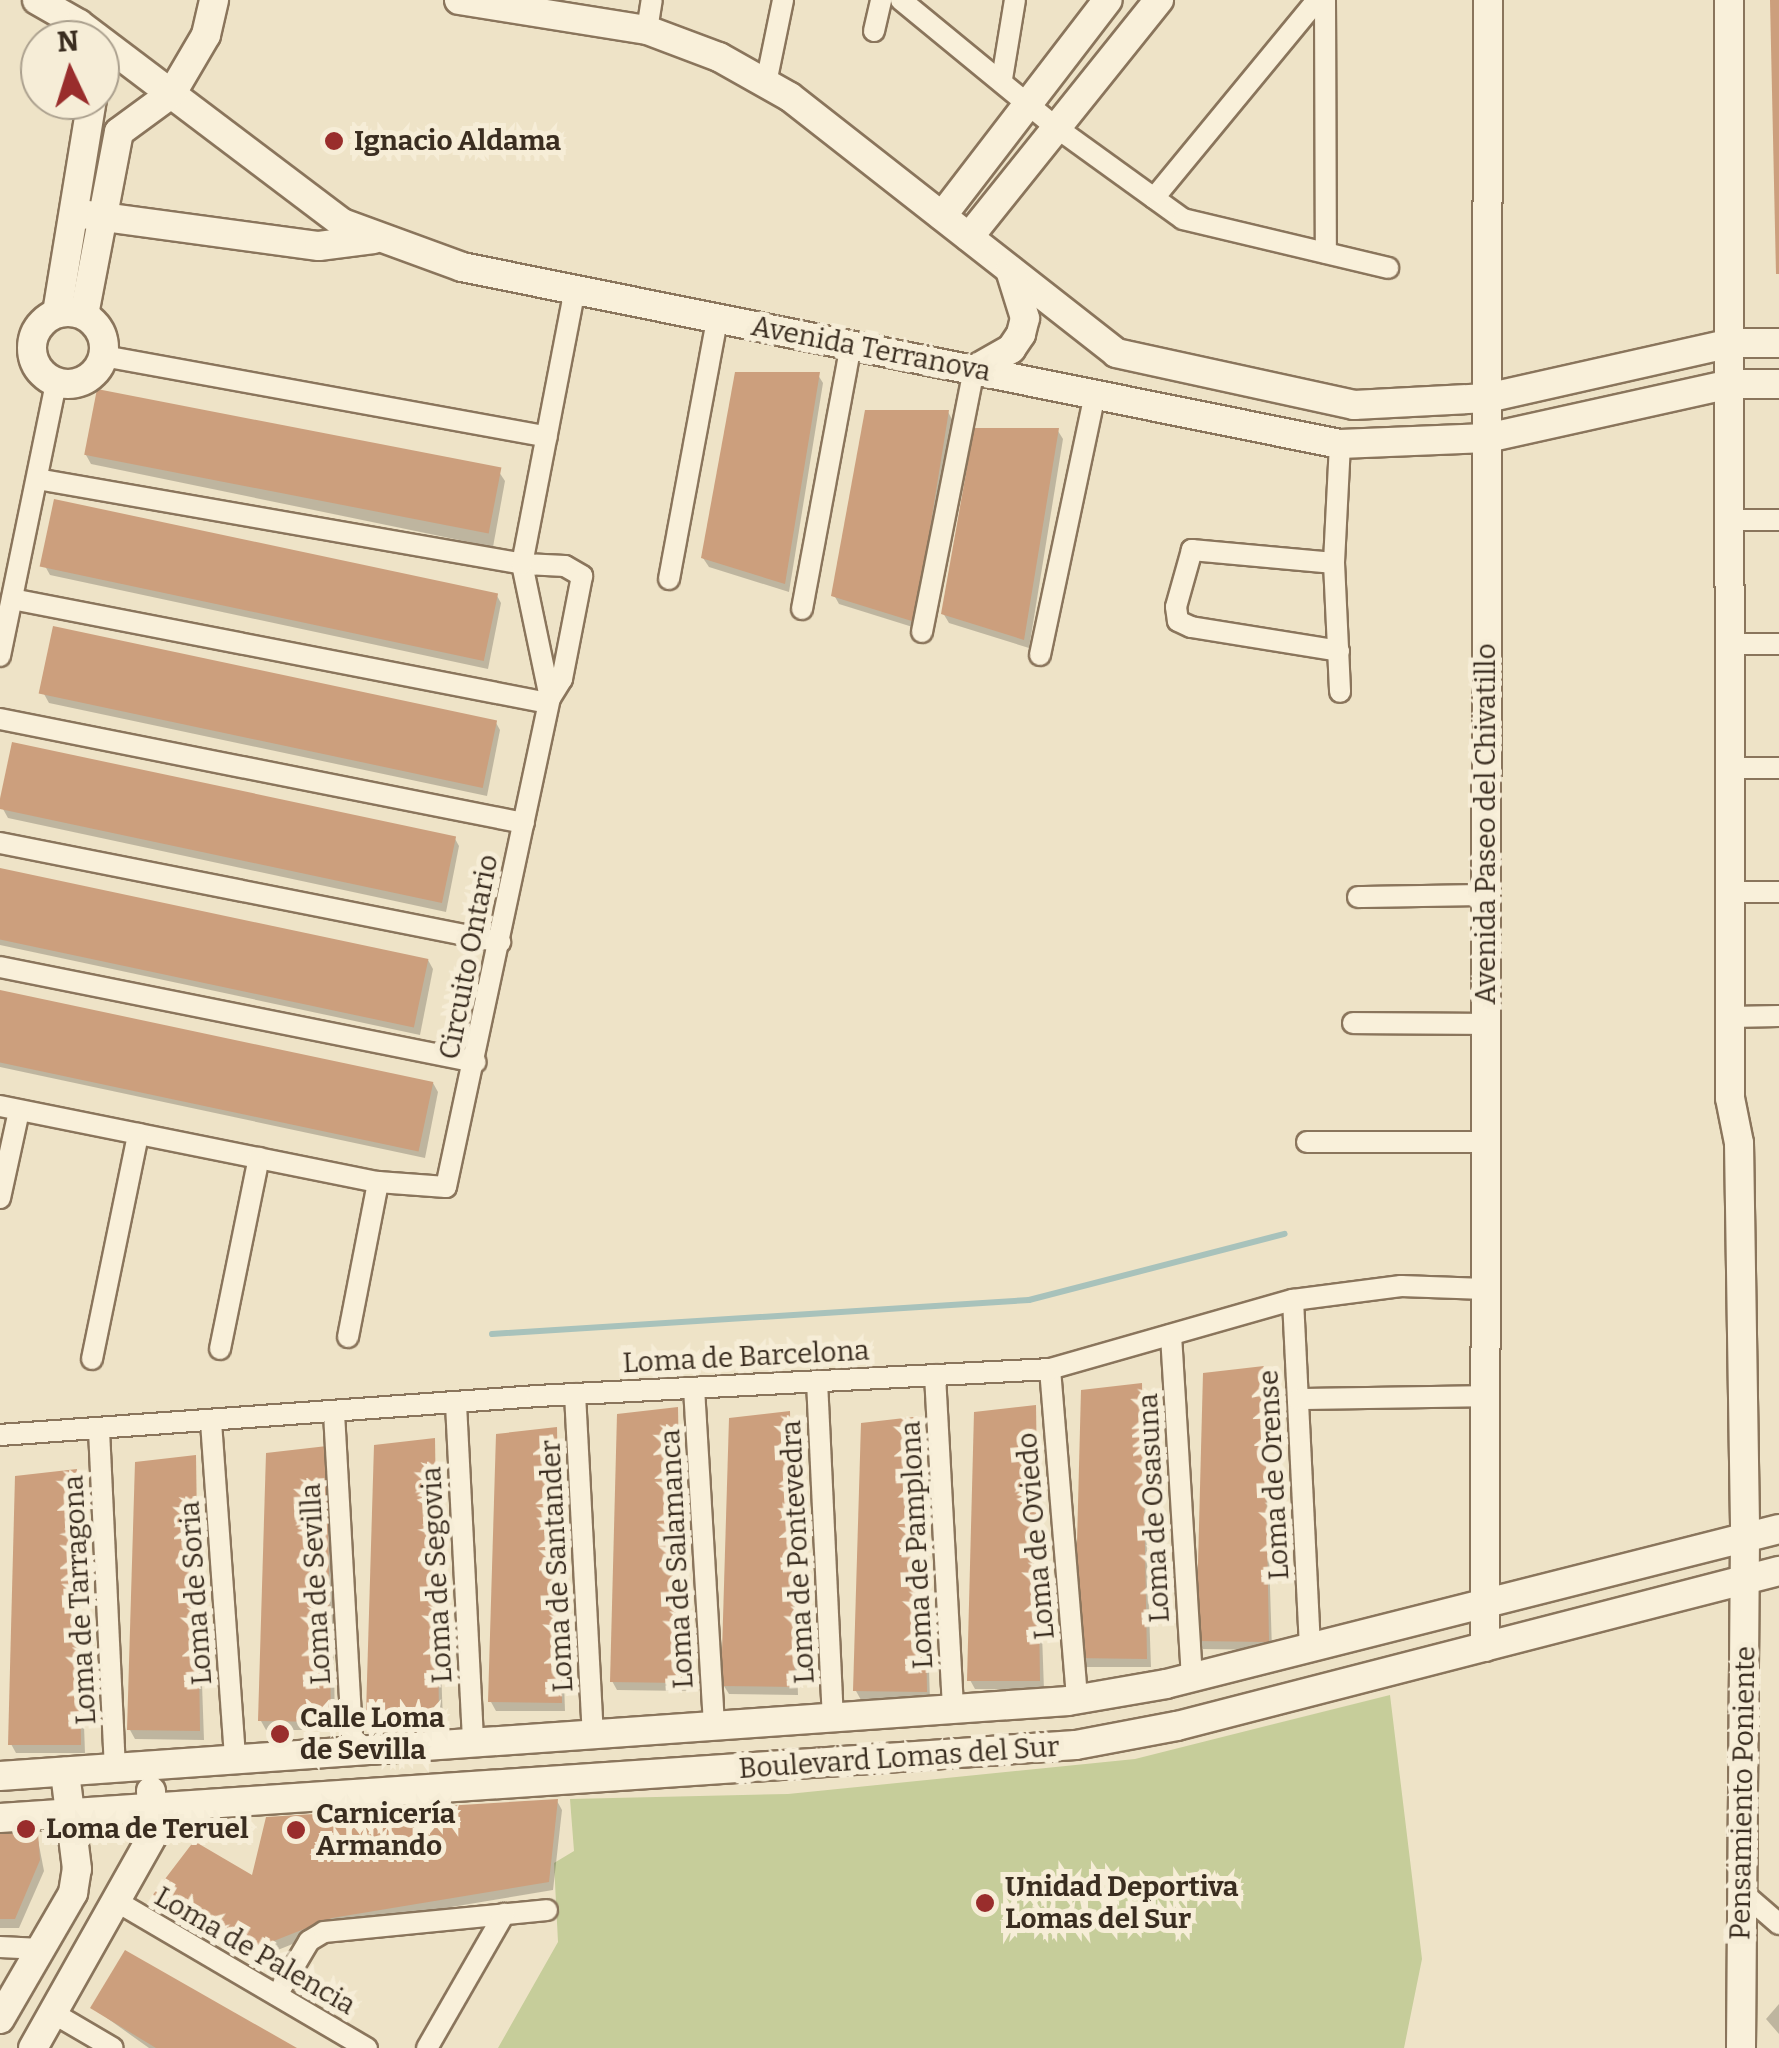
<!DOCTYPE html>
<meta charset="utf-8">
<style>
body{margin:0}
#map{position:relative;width:1779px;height:2048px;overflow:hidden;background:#eee3c7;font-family:Bitter,serif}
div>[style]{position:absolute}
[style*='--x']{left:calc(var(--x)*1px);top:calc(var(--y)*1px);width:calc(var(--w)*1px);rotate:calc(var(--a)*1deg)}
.green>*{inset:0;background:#c6cd9a}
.shadow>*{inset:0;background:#0003}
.stream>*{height:6px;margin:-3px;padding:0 3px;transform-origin:3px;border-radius:3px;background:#a8c2bb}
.building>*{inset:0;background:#cc9f7d;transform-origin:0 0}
.roads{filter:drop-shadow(2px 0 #8a755c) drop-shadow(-2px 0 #8a755c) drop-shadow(0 2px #8a755c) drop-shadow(0 -2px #8a755c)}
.street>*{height:20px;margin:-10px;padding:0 10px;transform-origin:10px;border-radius:10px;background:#f9f0da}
.secondary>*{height:28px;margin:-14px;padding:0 14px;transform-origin:14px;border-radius:14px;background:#f9f0da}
.secondary>.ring{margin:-14px;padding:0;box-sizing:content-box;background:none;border:28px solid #f9f0da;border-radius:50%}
.dots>*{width:28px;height:28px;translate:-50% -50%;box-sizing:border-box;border:5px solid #f6edd7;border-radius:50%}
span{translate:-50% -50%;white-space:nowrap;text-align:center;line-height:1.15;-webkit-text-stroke:10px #f6edd7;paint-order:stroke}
.poi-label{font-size:28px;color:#3a2d20;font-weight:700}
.left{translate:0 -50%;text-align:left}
.street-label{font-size:28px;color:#3a2d20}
.north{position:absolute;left:20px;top:20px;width:100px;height:100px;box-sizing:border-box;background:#f6edd7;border:2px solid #aba08e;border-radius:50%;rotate:356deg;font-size:28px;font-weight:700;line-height:40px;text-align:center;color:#3a2d20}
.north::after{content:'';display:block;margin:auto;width:35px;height:45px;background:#992d2c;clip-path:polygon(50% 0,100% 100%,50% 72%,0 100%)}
</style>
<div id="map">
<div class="green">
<div style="clip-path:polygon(1390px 1695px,1422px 1959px,1404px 2048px,498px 2048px,558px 1942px,554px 1863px,574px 1851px,570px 1799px,788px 1794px,1135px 1759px)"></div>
</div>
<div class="shadow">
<div style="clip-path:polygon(818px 375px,823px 383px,789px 592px,709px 567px,703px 558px)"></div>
<div style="clip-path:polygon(948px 412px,953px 421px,919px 629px,839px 604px,834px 595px)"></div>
<div style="clip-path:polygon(1058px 431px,1063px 439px,1029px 648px,949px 623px,943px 613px)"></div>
<div style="clip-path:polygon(86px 455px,499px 472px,505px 481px,493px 547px,91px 464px)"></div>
<div style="clip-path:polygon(45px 566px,496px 594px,501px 603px,488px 669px,50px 575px)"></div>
<div style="clip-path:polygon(44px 694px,495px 721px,500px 730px,487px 796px,49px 703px)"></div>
<div style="clip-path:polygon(3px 809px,454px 837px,459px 846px,446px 912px,8px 818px)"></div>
<div style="clip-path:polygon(0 870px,428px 960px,433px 969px,420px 1035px,0 945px)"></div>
<div style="clip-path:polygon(0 993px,433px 1083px,438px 1092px,425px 1158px,0 1067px)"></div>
<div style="clip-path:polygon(1263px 1368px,1272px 1650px,1203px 1649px,1198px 1640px)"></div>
<div style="clip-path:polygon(1141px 1386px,1151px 1667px,1081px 1667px)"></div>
<div style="clip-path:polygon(1034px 1408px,1044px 1690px,975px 1689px,970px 1680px)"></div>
<div style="clip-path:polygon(677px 1409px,687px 1691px,617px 1690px,612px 1681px)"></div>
<div style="clip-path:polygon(789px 1413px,798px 1695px,729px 1694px,724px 1686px)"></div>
<div style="clip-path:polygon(921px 1418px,930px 1700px,861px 1700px,856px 1691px)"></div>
<div style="clip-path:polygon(555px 1430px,565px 1711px,496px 1711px,491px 1702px)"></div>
<div style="clip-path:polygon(433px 1441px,443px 1723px,374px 1722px,369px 1713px)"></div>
<div style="clip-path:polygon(331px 1457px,335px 1730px,266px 1730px,261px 1721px)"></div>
<div style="clip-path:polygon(194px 1458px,204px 1740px,135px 1739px,130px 1730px)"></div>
<div style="clip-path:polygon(75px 1472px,85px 1753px,16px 1753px,11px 1744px)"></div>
<div style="clip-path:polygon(557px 1801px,562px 1810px,553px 1890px,337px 1926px,263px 1956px,160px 1904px,155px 1896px,254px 1878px)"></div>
<div style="clip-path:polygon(37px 1835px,44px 1871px,19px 1928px,0 1928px,0 1836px)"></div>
<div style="clip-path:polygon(1779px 2004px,1779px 2034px,1766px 2019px)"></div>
<div style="clip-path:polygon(93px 2008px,292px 2048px,149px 2048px)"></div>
</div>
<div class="stream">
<div style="--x:492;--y:1334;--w:538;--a:-3.62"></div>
<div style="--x:1029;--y:1300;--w:264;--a:-14.5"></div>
</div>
<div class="building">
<div style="clip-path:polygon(1770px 0,1779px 0,1779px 274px,1776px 274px)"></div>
<div style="clip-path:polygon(735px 372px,820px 372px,785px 584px,701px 558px)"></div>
<div style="left:97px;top:389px;width:412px;height:67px;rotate:11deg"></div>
<div style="clip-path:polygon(865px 410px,949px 410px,915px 622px,831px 596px)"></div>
<div style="clip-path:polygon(974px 428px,1059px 428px,1024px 640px,941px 614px)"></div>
<div style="left:54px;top:499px;width:454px;height:69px;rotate:12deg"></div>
<div style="left:53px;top:626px;width:454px;height:69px;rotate:12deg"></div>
<div style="left:12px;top:742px;width:454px;height:68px;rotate:12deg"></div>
<div style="left:0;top:868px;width:438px;height:70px;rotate:12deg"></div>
<div style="left:0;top:990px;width:443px;height:71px;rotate:12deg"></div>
<div style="clip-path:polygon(1264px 1366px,1269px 1642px,1196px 1641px,1203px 1373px)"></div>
<div style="clip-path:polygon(1142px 1383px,1147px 1659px,1074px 1658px,1081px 1390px)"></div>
<div style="clip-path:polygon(1036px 1405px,1040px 1681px,967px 1681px,974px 1412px)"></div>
<div style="clip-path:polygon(678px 1407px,683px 1683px,610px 1682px,617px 1414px)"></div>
<div style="clip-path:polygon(790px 1411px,795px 1687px,721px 1686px,729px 1418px)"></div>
<div style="clip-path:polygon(922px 1416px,927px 1692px,853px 1691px,861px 1423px)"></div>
<div style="clip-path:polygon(557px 1427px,562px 1703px,488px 1702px,496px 1434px)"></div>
<div style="clip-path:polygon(435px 1438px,439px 1715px,366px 1714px,374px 1445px)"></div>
<div style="clip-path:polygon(327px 1446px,331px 1722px,258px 1721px,266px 1453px)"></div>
<div style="clip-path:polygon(196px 1455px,200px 1731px,127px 1730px,135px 1462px)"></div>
<div style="clip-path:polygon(77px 1469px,81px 1745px,8px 1745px,15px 1476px)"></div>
<div style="clip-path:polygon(558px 1799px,549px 1882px,332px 1918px,256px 1948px,152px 1896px,194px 1841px,252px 1875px,266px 1817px)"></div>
<div style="clip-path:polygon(0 1833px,38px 1833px,40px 1860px,15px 1919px,0 1919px)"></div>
<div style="clip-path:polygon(125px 1950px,297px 2048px,156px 2048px,90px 2008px)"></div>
</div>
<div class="roads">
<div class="street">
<div style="--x:901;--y:0;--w:202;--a:39.4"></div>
<div style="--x:1057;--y:128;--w:155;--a:35.8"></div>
<div style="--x:1183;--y:219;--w:211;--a:13.4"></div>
<div style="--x:1325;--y:0;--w:253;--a:89.8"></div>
<div style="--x:647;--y:30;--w:30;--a:-81"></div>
<div style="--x:874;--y:31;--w:32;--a:-77"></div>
<div style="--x:1002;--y:79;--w:80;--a:-80.7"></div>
<div style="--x:766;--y:83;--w:85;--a:-78.4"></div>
<div style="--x:1154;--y:198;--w:256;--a:-50.5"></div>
<div style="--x:103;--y:356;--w:451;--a:10.3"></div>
<div style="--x:1340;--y:444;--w:119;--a:92.9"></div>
<div style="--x:1334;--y:563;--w:129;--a:87.3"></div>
<div style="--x:37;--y:479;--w:492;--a:9.9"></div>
<div style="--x:522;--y:564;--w:43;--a:2.7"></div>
<div style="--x:565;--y:566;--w:20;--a:30"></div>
<div style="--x:582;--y:576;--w:105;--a:101"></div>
<div style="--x:562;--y:679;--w:22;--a:122"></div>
<div style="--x:1731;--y:520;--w:48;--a:0"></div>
<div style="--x:1334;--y:563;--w:143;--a:-174.8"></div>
<div style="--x:1192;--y:550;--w:59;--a:105.7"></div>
<div style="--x:1176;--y:607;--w:14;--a:82"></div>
<div style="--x:1178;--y:621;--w:14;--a:25"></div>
<div style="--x:1191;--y:627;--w:150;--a:9.2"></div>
<div style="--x:669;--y:579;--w:264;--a:-79.5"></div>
<div style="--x:12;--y:599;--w:546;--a:10.98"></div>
<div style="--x:802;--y:609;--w:269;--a:-79.5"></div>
<div style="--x:922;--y:632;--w:267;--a:-78.8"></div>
<div style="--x:1731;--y:644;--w:48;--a:0"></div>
<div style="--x:1040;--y:655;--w:266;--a:-78.1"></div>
<div style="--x:0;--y:656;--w:279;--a:-78.4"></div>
<div style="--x:0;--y:719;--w:534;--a:11.23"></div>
<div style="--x:1731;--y:768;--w:48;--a:0"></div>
<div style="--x:0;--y:843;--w:510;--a:11.2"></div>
<div style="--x:1731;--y:892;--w:48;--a:0"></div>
<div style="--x:1358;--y:897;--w:128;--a:-0.9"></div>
<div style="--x:0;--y:967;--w:485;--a:11.3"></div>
<div style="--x:1731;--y:1017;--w:48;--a:-1.2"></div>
<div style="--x:1353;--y:1023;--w:133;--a:0.4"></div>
<div style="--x:0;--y:1106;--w:386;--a:11.4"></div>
<div style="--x:378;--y:1182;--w:68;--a:4.2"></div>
<div style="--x:446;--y:1187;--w:500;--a:-78"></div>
<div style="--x:550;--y:698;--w:137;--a:-101.8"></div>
<div style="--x:522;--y:564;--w:279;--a:-79.1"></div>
<div style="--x:1307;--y:1142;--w:179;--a:0"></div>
<div style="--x:0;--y:1198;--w:89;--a:-77.7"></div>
<div style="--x:1293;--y:1300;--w:348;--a:87.2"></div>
<div style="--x:1171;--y:1335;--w:343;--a:86.5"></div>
<div style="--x:348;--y:1337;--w:158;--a:-79"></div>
<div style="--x:220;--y:1349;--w:195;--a:-78.5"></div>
<div style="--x:92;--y:1359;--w:230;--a:-78.4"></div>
<div style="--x:1050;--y:1369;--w:331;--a:85.3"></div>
<div style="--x:935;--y:1375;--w:337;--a:86.9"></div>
<div style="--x:817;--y:1381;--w:338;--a:87.3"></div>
<div style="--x:694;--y:1388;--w:340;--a:86.6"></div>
<div style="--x:575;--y:1394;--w:342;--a:87"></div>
<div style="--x:1298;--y:1399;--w:187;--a:-0.9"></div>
<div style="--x:456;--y:1404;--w:340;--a:87.1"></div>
<div style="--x:334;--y:1413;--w:340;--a:86.8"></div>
<div style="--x:211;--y:1422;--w:339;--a:85.9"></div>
<div style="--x:99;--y:1430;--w:338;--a:87.3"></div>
<div style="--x:0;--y:1435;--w:538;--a:-4.15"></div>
<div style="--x:537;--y:1396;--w:514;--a:-3.01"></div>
<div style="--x:1050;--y:1369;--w:253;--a:-15.9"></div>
<div style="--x:1293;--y:1300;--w:109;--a:-7.4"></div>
<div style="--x:1401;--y:1286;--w:84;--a:2"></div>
<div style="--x:1742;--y:1892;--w:49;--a:40.9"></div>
<div style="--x:116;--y:1901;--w:291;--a:30.4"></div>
<div style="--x:0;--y:1947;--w:41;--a:2.8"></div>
<div style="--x:277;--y:1995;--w:63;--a:-59.3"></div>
<div style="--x:309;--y:1941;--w:17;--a:-31"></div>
<div style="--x:324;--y:1932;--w:224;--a:-5.6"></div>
<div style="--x:53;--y:2013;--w:69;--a:30.3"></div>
<div style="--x:427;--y:2048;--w:155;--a:-60.1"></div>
</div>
<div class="secondary">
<div style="--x:37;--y:0;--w:48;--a:29.7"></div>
<div style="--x:79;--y:24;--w:330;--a:37.1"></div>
<div style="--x:342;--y:223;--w:128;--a:20.1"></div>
<div style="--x:462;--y:267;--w:896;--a:11.4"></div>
<div style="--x:1340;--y:444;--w:147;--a:-2.3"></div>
<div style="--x:1487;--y:438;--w:250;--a:-12.5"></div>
<div style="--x:1731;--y:384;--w:48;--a:0"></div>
<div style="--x:459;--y:0;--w:190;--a:9.1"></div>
<div style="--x:647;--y:30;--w:77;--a:20.6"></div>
<div style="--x:719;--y:57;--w:81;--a:29.4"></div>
<div style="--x:790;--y:97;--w:415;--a:38.1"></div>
<div style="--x:1116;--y:353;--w:244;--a:12.3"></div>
<div style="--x:1354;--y:405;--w:133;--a:-3"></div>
<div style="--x:1487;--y:398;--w:250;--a:-12.7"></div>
<div style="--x:1731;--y:343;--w:48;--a:0"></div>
<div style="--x:1729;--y:0;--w:1098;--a:89.95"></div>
<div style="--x:1730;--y:1098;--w:46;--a:78.7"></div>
<div style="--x:1739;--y:1143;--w:395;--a:89.1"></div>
<div style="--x:1745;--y:1538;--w:510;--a:90.45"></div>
<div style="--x:74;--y:213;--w:247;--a:7.7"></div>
<div style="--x:319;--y:246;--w:55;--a:-7.3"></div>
<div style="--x:942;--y:216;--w:272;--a:-52.5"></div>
<div style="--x:969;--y:237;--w:304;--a:-51.3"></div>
<div class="ring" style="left:32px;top:312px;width:44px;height:44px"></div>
<div style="--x:57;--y:313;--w:216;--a:-80.7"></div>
<div style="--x:84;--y:315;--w:186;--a:-79.2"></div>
<div style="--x:119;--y:132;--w:66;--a:-36.3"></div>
<div style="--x:172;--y:93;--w:67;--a:-59.6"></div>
<div style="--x:206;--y:35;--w:36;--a:-77"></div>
<div style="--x:974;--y:370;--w:43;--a:-29.6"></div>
<div style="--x:1011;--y:349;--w:18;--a:-56"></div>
<div style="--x:1021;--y:334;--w:16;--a:-76"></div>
<div style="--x:1025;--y:318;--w:50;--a:-107.4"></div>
<div style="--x:1485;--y:1647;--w:1647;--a:-89.9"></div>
<div style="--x:0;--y:1776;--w:1071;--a:-4.02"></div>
<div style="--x:1068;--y:1701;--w:99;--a:-9.8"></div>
<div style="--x:1166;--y:1684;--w:632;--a:-14.19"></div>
<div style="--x:0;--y:1818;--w:1078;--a:-3.88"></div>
<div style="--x:1076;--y:1745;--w:103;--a:-10.7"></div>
<div style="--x:1177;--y:1726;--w:622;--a:-14.44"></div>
<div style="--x:0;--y:2019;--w:146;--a:-59.9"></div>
<div style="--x:73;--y:1893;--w:24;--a:-81"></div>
<div style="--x:77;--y:1869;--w:98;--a:-97.1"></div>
<div style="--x:33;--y:2048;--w:244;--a:-60.6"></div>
<div style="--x:153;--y:1835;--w:44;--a:-92.6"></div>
</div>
</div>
<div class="dots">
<div style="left:334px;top:141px;background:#992d2c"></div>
<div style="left:280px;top:1734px;background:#992d2c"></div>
<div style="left:26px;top:1829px;background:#992d2c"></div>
<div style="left:296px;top:1830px;background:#992d2c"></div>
<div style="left:985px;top:1903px;background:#992d2c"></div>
</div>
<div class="poi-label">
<span class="left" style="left:354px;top:141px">Ignacio Aldama</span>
<span class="left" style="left:300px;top:1734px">Calle Loma<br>de Sevilla</span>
<span class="left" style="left:316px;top:1830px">Carnicería<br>Armando</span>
<span class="left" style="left:46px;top:1829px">Loma de Teruel</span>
<span class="left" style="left:1005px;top:1903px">Unidad Deportiva<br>Lomas del Sur</span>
</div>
<div class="street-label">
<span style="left:871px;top:349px;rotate:11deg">Avenida Terranova</span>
<span style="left:1486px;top:824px;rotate:-90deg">Avenida Paseo del Chivatillo</span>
<span style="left:469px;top:957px;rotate:-79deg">Circuito Ontario</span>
<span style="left:746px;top:1357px;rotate:-3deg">Loma de Barcelona</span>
<span style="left:1274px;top:1475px;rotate:-93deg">Loma de Orense</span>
<span style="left:1154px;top:1508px;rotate:-93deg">Loma de Osasuna</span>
<span style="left:1036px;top:1536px;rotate:-95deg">Loma de Oviedo</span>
<span style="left:917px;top:1545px;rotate:-93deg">Loma de Pamplona</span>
<span style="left:798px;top:1552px;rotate:-93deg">Loma de Pontevedra</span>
<span style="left:677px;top:1559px;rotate:-93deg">Loma de Salamanca</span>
<span style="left:557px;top:1566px;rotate:-93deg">Loma de Santander</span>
<span style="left:437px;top:1575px;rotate:-93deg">Loma de Segovia</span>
<span style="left:316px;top:1584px;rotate:-93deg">Loma de Sevilla</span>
<span style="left:196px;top:1593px;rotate:-94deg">Loma de Soria</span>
<span style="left:80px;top:1600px;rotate:-93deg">Loma de Tarragona</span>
<span style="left:899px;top:1758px;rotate:-4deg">Boulevard Lomas del Sur</span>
<span style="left:1743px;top:1793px;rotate:-89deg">Pensamiento Poniente</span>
<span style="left:255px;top:1951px;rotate:30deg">Loma de Palencia</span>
</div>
<div class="north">N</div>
</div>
